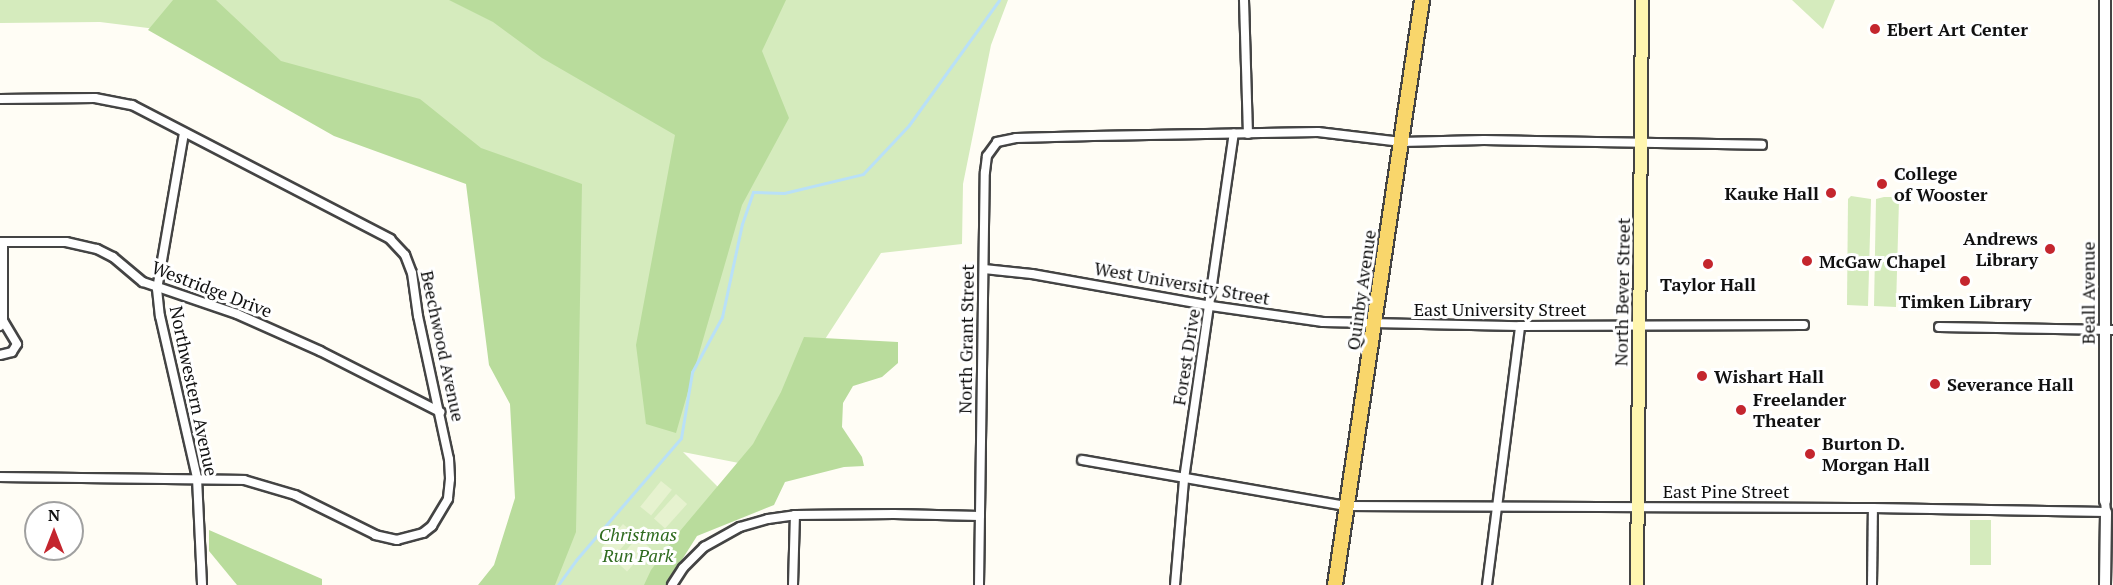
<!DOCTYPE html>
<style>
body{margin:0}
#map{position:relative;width:2113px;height:585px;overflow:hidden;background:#fffdf5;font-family:"PT Serif",serif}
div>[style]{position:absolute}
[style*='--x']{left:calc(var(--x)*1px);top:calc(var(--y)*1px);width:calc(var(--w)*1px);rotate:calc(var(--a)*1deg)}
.green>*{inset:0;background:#d5ebbd;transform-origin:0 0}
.forest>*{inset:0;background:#b9dc9c}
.pitch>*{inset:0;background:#e6f2cf;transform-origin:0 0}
.stream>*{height:3px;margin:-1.5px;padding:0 1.5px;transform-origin:1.5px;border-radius:1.5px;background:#b9e0f7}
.roads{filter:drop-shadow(2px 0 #444) drop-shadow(-2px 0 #444) drop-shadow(0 2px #444) drop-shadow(0 -2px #444)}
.minor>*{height:8px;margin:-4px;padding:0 4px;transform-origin:4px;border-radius:4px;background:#fff}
.tertiary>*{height:10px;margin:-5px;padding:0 5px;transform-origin:5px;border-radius:5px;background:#fff}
.secondary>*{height:12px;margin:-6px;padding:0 6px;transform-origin:6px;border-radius:6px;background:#fff6b0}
.primary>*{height:14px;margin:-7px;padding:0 7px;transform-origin:7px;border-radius:7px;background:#f9d66b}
.dots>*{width:16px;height:16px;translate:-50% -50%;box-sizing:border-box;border:3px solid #fff;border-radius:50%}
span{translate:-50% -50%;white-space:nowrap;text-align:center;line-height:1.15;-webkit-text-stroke:6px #fff;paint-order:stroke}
.poi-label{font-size:18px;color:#111;font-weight:700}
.left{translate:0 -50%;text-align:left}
.right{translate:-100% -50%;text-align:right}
.street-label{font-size:18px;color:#111}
.park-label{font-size:18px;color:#2f6b1f;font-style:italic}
.north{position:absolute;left:24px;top:501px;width:60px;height:60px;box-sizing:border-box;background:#fff;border:2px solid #a0a0a0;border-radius:50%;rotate:0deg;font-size:16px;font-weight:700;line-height:24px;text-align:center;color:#111}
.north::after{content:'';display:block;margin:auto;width:21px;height:27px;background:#c4262e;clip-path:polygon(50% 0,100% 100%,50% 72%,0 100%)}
</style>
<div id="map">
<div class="green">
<div style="clip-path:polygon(0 0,1008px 0,991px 45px,963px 184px,962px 244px,881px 253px,744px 464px,683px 452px,720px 489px,661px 585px,533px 585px,527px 282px,467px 176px,204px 35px,100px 22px,0 23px)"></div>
<div style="clip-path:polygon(1792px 0,1835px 0,1823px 29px)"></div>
<div style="clip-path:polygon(1851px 196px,1871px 199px,1868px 306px,1847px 305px,1848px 199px)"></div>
<div style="clip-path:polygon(1884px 197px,1895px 197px,1899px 200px,1896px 307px,1874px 306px,1876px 199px)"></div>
<div style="left:1970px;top:520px;width:21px;height:45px"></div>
</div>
<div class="forest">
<div style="clip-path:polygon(173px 0,216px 0,281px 61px,420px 99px,481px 148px,582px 184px,576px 532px,555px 585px,478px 585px,494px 565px,515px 498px,510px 404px,489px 365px,466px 184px,334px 136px,148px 30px)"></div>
<div style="clip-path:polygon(449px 0,786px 0,762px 51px,789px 118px,742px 205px,676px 433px,646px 424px,636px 345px,675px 135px,542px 58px,493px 22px)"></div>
<div style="clip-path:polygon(804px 337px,898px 342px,898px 363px,882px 377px,853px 386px,843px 403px,842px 427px,862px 457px,864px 466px,844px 467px,785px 482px,774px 505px,697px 536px,666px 585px,644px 585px,651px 570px,680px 531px,753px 444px,781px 392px)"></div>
<div style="clip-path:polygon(209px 530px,322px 579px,322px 585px,237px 585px,209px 551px)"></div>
</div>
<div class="pitch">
<div style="left:661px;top:481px;width:14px;height:33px;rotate:39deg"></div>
<div style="left:676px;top:494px;width:15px;height:33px;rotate:42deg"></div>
<div style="left:623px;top:524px;width:15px;height:33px;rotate:42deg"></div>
<div style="left:638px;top:537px;width:15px;height:33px;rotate:42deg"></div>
</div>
<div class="stream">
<div style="--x:558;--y:585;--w:31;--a:-54"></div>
<div style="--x:576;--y:560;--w:161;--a:-49.3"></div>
<div style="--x:681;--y:438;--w:67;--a:-80.5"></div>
<div style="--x:692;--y:372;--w:63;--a:-61.4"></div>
<div style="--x:722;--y:317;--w:95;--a:-77.9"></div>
<div style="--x:742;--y:224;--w:34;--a:-71"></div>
<div style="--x:753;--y:192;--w:31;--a:2"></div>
<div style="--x:784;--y:193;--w:81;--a:-13.5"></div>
<div style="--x:863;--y:174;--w:67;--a:-46.8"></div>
<div style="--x:909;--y:125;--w:154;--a:-54.2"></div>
</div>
<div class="roads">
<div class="minor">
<div style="--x:1244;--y:0;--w:134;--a:88.3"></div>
<div style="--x:0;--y:99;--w:95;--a:-0.6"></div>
<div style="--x:95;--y:98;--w:38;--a:11"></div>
<div style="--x:132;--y:105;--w:291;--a:27.4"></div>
<div style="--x:390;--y:239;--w:22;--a:47"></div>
<div style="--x:405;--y:255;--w:19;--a:69"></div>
<div style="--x:412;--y:273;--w:43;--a:82.1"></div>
<div style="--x:418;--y:316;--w:146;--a:77.8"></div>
<div style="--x:449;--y:459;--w:20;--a:87"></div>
<div style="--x:450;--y:479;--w:20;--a:96"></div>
<div style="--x:448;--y:499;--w:31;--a:121"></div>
<div style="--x:432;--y:526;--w:11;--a:142"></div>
<div style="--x:423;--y:533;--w:27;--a:165"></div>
<div style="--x:397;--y:540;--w:22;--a:-167"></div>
<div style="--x:376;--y:535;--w:90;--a:-153.7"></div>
<div style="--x:295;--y:495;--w:53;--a:-163.6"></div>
<div style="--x:244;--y:480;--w:244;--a:-179.3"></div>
<div style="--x:184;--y:133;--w:158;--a:99.8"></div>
<div style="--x:157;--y:289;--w:27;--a:84"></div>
<div style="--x:160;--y:316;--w:166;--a:77.1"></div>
<div style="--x:197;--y:478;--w:107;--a:87.3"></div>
<div style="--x:0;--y:242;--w:66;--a:0"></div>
<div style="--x:66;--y:242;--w:32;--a:13"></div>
<div style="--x:97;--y:249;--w:18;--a:27"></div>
<div style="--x:113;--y:257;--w:39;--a:40"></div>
<div style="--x:143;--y:282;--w:99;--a:18.8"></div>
<div style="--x:237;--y:314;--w:91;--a:24"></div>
<div style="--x:320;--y:351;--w:135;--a:26.9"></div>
<div style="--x:984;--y:269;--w:48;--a:5.9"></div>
<div style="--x:1032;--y:274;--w:182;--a:10.1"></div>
<div style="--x:1211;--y:306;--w:113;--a:8.1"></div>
<div style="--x:1323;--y:322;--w:197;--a:1.2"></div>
<div style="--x:1520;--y:326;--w:284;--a:-0.2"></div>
<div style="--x:0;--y:326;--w:6;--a:-59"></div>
<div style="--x:3;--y:321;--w:79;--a:-90"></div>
<div style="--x:1939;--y:327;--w:174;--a:1"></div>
<div style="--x:0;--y:355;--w:12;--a:-14"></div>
<div style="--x:12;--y:352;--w:9;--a:-58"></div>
<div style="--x:17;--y:344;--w:27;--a:-121"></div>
<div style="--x:1082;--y:460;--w:268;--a:9.9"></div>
<div style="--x:1346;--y:506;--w:527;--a:0.22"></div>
<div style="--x:1873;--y:508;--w:233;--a:1"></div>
<div style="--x:2106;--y:512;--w:11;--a:-95"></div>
<div style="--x:672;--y:585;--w:20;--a:-57"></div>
<div style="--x:683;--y:568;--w:30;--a:-45"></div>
<div style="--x:704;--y:547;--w:41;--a:-29.1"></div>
<div style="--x:740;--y:527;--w:29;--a:-16"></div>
<div style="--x:768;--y:519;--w:27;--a:-8"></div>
<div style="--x:795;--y:515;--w:99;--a:-0.6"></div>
<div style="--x:894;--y:514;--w:86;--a:1.3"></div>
<div style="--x:793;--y:585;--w:70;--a:-88.4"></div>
<div style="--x:979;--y:585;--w:413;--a:-89.2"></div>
<div style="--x:985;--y:172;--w:16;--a:-83"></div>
<div style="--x:987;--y:156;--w:17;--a:-54"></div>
<div style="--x:997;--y:142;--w:19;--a:-12"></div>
<div style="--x:1016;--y:138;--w:77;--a:-1.5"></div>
<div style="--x:1093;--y:136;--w:225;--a:-1"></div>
<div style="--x:1318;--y:132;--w:84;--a:6.9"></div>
<div style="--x:1401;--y:142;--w:83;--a:-1.4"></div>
<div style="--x:1484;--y:140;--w:278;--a:1"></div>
<div style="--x:1175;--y:585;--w:106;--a:-85.1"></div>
<div style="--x:1184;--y:479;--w:349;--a:-81.8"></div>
<div style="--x:1487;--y:585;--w:261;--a:-82.7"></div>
<div style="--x:1872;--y:585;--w:77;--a:-89.3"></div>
</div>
<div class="tertiary">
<div style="--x:2105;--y:0;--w:501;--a:90"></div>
<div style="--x:2105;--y:585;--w:73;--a:-89.2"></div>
</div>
<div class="secondary">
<div style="--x:1637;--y:585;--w:585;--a:-89.51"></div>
</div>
<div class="primary">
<div style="--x:1335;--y:585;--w:591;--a:-81.54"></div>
</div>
</div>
<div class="dots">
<div style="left:1875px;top:29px;background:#c4262e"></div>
<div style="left:1882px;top:184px;background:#c4262e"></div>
<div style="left:1831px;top:193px;background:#c4262e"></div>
<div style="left:2050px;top:249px;background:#c4262e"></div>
<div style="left:1807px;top:261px;background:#c4262e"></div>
<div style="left:1708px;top:264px;background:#c4262e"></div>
<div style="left:1965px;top:281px;background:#c4262e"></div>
<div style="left:1702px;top:376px;background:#c4262e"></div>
<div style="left:1935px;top:384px;background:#c4262e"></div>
<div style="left:1741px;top:410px;background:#c4262e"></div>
<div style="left:1810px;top:454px;background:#c4262e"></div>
</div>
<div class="poi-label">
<span class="left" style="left:1887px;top:29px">Ebert Art Center</span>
<span class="left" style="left:1894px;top:184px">College<br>of Wooster</span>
<span class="right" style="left:1819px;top:193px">Kauke Hall</span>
<span class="right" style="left:2038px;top:249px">Andrews<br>Library</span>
<span class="left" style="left:1819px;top:261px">McGaw Chapel</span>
<span style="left:1708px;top:284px">Taylor Hall</span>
<span style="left:1965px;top:301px">Timken Library</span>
<span class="left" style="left:1714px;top:376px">Wishart Hall</span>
<span class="left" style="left:1947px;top:384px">Severance Hall</span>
<span class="left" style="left:1753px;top:410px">Freelander<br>Theater</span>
<span class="left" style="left:1822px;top:454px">Burton D.<br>Morgan Hall</span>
</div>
<div class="street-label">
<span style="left:1182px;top:283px;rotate:10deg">West University Street</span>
<span style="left:212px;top:289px;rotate:21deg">Westridge Drive</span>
<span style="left:1361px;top:290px;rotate:-82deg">Quinby Avenue</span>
<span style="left:1622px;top:292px;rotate:-89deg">North Bever Street</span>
<span style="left:2088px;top:293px;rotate:-90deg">Beall Avenue</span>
<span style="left:1500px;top:309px">East University Street</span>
<span style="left:966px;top:339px;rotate:-89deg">North Grant Street</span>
<span style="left:443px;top:346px;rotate:78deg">Beechwood Avenue</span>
<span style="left:1186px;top:357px;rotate:-81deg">Forest Drive</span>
<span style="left:194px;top:391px;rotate:78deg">Northwestern Avenue</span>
<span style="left:1726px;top:491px">East Pine Street</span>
</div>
<div class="park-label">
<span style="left:638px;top:545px">Christmas<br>Run Park</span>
</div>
<div class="north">N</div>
</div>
